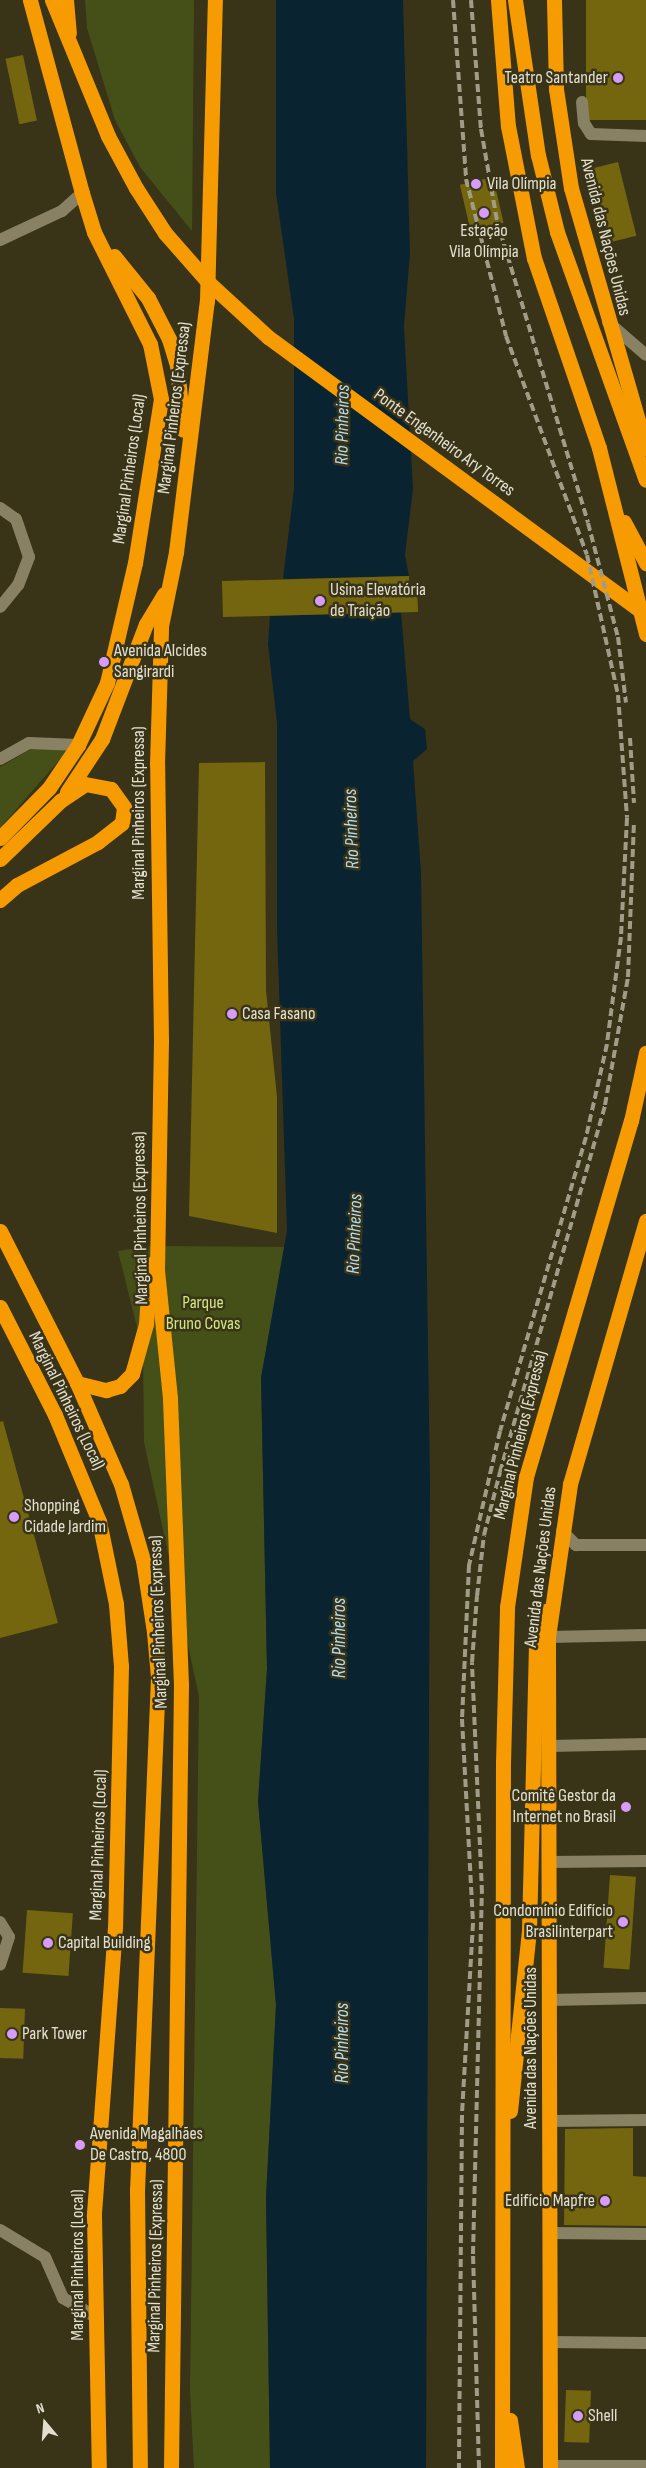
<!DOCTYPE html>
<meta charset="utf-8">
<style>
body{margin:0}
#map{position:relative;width:646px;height:2468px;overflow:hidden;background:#393418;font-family:"Sofia Sans Condensed",sans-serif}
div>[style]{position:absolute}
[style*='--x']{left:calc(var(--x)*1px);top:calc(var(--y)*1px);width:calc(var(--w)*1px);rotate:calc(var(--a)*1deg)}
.green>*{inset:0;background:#455019}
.water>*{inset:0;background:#092430}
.building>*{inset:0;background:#74650f;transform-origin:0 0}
.minor>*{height:12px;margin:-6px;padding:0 6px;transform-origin:6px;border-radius:6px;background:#888163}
.highway>*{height:15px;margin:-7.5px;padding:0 7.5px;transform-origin:7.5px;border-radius:7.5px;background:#f79b02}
.rail>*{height:4px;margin-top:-2px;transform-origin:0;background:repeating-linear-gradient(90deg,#a09c87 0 8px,transparent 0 12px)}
.dots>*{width:14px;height:14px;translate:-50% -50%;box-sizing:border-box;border:2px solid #393418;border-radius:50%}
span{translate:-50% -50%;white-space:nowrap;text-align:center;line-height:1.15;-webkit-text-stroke:5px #393418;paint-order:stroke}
.poi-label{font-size:18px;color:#e2dfcf}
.right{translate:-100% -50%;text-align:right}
.left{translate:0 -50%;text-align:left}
.street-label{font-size:18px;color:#e2dfcf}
.park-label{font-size:18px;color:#d0e681}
.water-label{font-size:19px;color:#b4dcf1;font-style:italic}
.north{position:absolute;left:20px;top:2398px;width:50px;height:50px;-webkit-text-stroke:4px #393418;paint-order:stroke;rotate:342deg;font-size:14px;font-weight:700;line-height:20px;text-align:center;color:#e2dfcf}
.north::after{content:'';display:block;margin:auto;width:18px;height:22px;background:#e2dfcf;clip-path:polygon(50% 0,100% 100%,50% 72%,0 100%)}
</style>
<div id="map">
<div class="green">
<div style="clip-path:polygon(85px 0,194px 0,192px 231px,140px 167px,115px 120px,87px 28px)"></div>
<div style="clip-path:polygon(38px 745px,67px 751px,0 828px,0 767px)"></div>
<div style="clip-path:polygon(151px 1246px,285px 1247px,261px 1378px,267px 1669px,258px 1802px,276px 2005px,266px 2198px,270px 2468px,194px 2468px,190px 2391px,199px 1696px,144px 1442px,143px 1351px,118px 1251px)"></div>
</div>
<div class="water">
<div style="clip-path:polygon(276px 0,403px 0,410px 253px,404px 326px,413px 489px,405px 555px,409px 576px,283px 579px,294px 488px,294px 319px,276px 193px)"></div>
<div style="clip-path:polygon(401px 612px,410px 719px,425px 729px,427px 749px,413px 761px,421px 872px,430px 1481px,426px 2468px,270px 2468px,266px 2198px,276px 2005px,258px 1802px,267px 1669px,261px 1378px,287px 1230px,277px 929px,277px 723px,268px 644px,270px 616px)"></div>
</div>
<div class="building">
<div style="left:586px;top:0;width:60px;height:120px"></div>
<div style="left:23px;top:55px;width:67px;height:18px;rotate:78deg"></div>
<div style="left:618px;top:162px;width:76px;height:27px;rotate:76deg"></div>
<div style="left:493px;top:177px;width:47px;height:34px;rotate:77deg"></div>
<div style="clip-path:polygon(409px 576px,409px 586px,417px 586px,418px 612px,223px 617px,222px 581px)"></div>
<div style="clip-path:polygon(265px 762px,266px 990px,277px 1097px,277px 1233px,189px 1216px,199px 763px)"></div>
<div style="clip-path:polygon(3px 1421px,58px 1623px,0 1638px,0 1422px)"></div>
<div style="left:610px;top:1875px;width:26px;height:93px;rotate:4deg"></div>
<div style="left:27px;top:1910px;width:46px;height:63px;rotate:4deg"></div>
<div style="left:0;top:2008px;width:25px;height:50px;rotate:2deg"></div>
<div style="clip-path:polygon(633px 2128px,633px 2176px,646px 2177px,646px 2226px,564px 2225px,565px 2129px)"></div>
<div style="left:566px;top:2390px;width:25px;height:52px;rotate:2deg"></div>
</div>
<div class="minor">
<div style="--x:582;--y:102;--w:21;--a:85"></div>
<div style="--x:584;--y:123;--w:13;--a:58"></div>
<div style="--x:591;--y:134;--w:55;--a:2.1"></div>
<div style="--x:0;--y:240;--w:68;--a:-25.1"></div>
<div style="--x:62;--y:211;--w:27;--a:-42"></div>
<div style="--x:608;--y:322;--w:50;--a:41"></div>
<div style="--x:0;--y:508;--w:19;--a:35"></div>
<div style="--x:16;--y:519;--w:40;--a:71.1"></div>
<div style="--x:29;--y:557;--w:30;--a:111"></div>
<div style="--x:18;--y:585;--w:28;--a:129"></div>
<div style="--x:0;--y:759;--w:33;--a:-29"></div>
<div style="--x:29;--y:743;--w:49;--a:2.3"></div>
<div style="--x:562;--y:1531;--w:20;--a:45"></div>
<div style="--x:576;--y:1545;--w:70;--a:0"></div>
<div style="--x:548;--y:1637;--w:98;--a:-1.2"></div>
<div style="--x:549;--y:1746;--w:97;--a:-1.2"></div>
<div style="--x:550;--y:1862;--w:96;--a:-0.6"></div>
<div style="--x:0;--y:1922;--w:17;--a:59"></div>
<div style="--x:9;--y:1937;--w:29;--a:108"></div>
<div style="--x:550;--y:2000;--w:96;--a:-1.2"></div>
<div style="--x:550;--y:2121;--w:96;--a:-0.6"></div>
<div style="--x:0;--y:2230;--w:52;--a:31"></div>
<div style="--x:45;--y:2257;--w:45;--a:66.3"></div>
<div style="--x:63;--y:2298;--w:38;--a:30"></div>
<div style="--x:550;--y:2233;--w:96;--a:0.6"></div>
<div style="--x:550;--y:2342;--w:96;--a:0.6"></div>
<div style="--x:550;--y:2466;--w:96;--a:0"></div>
</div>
<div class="highway">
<div style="--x:52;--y:0;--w:147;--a:67.6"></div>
<div style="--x:108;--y:136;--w:59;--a:61.7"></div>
<div style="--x:136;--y:188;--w:54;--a:57.2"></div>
<div style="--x:165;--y:233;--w:67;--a:48.7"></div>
<div style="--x:209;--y:283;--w:80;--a:42.5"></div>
<div style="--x:268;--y:337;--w:469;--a:36.3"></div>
<div style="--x:66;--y:0;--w:33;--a:85"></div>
<div style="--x:498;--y:0;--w:126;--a:85.5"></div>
<div style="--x:508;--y:126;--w:135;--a:78.9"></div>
<div style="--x:534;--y:258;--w:201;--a:71.1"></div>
<div style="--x:599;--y:448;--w:192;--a:75.8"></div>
<div style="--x:515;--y:0;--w:157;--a:81.6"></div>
<div style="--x:538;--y:155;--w:79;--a:76.1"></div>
<div style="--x:557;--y:232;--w:263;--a:70.3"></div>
<div style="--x:554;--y:0;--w:89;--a:88.7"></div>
<div style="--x:556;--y:89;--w:100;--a:81.4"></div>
<div style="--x:571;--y:188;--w:271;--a:73.9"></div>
<div style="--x:114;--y:256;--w:54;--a:51"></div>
<div style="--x:148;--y:298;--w:46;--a:62.9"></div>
<div style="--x:169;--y:339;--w:27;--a:73"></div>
<div style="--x:177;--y:365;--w:65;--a:84.7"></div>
<div style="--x:624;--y:522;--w:47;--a:61.8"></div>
<div style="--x:67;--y:792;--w:64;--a:-56.6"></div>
<div style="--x:102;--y:739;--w:123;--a:-69.1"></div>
<div style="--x:146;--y:624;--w:35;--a:-59"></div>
<div style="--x:0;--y:838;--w:70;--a:-45.6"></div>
<div style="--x:49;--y:788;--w:52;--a:-56"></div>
<div style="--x:78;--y:745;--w:68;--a:-64.9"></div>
<div style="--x:107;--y:683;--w:123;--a:-76.9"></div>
<div style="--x:135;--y:563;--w:166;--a:-81"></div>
<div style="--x:161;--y:399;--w:56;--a:-101.3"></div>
<div style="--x:150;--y:344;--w:125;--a:-116.6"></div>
<div style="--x:94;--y:232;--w:41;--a:-107.1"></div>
<div style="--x:82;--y:193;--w:200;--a:-105.1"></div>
<div style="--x:0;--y:859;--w:83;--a:-44"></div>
<div style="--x:60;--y:801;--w:30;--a:-34"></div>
<div style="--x:85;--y:784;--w:26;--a:11"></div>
<div style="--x:111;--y:789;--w:22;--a:54"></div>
<div style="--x:124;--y:807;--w:16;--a:97"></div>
<div style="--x:122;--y:823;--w:31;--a:142"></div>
<div style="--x:98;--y:842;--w:92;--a:152"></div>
<div style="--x:17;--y:885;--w:23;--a:139"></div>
<div style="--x:0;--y:1231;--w:170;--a:63.1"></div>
<div style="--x:77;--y:1383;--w:110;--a:66.5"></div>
<div style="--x:121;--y:1484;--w:79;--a:73.9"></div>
<div style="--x:143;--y:1560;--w:73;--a:81.3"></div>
<div style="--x:154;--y:1632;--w:45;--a:84.9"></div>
<div style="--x:158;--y:1677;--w:513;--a:92.34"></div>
<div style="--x:137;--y:2190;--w:278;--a:89.4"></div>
<div style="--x:0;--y:1307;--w:121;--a:63"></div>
<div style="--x:55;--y:1415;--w:115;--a:67.5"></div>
<div style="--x:99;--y:1521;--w:85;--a:78.4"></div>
<div style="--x:116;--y:1604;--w:62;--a:85.4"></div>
<div style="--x:121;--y:1666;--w:261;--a:91.3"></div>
<div style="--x:115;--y:1927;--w:290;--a:94.2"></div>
<div style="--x:94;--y:2216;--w:252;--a:88.9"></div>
<div style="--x:77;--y:1383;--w:30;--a:14"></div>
<div style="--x:106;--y:1390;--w:15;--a:-16"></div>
<div style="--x:120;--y:1386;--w:17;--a:-45"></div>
<div style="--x:132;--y:1374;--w:52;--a:-74.4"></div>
<div style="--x:146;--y:1324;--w:60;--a:-86.2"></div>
<div style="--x:510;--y:2111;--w:181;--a:-84"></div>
<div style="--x:529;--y:1931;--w:293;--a:-88.6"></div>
<div style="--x:536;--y:1638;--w:28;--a:-75"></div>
<div style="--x:510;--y:2420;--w:49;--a:81.7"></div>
<div style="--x:171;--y:2468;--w:783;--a:-89.27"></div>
<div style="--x:181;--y:1685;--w:287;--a:-92.2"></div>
<div style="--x:170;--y:1398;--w:130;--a:-95.8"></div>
<div style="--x:157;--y:1269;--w:228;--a:-89"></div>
<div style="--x:161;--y:1041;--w:277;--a:-90.8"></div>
<div style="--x:157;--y:764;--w:138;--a:-88.3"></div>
<div style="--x:161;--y:626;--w:76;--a:-78.5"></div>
<div style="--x:176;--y:552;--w:253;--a:-83"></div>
<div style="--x:207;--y:301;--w:301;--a:-88.5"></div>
<div style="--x:502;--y:2468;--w:705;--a:-89.92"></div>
<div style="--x:503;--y:1763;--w:156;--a:-88.5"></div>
<div style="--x:507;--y:1607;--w:131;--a:-81.7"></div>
<div style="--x:526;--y:1477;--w:371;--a:-73.6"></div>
<div style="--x:631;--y:1121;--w:70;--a:-77.6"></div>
<div style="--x:550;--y:2468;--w:831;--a:-90.14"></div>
<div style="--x:548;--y:1637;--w:155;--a:-81.8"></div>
<div style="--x:570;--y:1484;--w:274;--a:-73.9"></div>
</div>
<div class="rail">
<div style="--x:453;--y:0;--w:179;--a:85.8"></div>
<div style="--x:466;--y:179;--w:162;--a:75.7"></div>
<div style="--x:506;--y:336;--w:233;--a:69.7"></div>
<div style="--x:587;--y:555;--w:143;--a:77.5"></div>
<div style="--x:618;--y:695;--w:123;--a:85.8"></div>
<div style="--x:627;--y:818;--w:119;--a:92.9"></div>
<div style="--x:621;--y:937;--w:108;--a:97.5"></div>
<div style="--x:607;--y:1044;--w:95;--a:102.7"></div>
<div style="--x:586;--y:1137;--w:306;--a:106.3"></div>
<div style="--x:500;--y:1431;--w:138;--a:103"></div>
<div style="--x:469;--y:1565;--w:154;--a:92.6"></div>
<div style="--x:462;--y:1719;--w:204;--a:86.9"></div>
<div style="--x:473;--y:1923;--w:192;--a:93.3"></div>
<div style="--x:462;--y:2115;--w:353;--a:90.5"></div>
<div style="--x:471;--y:0;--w:129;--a:85.6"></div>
<div style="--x:481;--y:129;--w:93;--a:80.1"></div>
<div style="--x:497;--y:221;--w:315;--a:73.2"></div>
<div style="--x:588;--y:523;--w:118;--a:75.3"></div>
<div style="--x:618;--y:637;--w:66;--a:83.1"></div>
<div style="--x:630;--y:738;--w:65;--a:86.5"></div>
<div style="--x:479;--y:2468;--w:214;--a:-91.6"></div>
<div style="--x:473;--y:2254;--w:361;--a:-88.6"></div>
<div style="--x:482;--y:1893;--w:231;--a:-92.5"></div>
<div style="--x:472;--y:1662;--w:66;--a:-85.7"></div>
<div style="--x:477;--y:1596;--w:61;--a:-83.5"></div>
<div style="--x:484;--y:1535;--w:65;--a:-75.7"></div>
<div style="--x:500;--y:1472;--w:382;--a:-74"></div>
<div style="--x:605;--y:1105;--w:130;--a:-79.8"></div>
<div style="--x:628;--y:977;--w:156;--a:-87.8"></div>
</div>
<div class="dots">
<div style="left:618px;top:78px;background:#d79bf9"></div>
<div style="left:476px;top:184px;background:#d79bf9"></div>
<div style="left:484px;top:213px;background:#d79bf9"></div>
<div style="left:320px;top:601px;background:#d79bf9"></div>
<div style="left:104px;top:662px;background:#d79bf9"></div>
<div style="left:232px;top:1014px;background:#d79bf9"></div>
<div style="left:14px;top:1517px;background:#d79bf9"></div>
<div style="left:626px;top:1807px;background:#d79bf9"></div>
<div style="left:623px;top:1922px;background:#d79bf9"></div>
<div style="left:48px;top:1943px;background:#d79bf9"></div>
<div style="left:12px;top:2034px;background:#d79bf9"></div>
<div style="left:80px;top:2145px;background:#d79bf9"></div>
<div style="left:605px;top:2201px;background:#d79bf9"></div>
<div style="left:578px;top:2416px;background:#d79bf9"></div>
</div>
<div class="poi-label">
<span class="right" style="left:608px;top:78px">Teatro Santander</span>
<span class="left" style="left:487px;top:184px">Vila Olímpia</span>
<span style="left:484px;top:242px">Estação<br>Vila Olímpia</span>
<span class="left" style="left:330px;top:601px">Usina Elevatória<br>de Traição</span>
<span class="left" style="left:114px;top:662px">Avenida Alcides<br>Sangirardi</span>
<span class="left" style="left:242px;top:1014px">Casa Fasano</span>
<span class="left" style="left:24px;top:1517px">Shopping<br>Cidade Jardim</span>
<span class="right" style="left:616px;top:1807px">Comitê Gestor da<br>Internet no Brasil</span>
<span class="right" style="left:613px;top:1922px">Condomínio Edifício<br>Brasilinterpart</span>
<span class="left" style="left:58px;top:1943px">Capital Building</span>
<span class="left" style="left:22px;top:2034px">Park Tower</span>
<span class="left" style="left:90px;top:2145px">Avenida Magalhães<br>De Castro, 4800</span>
<span class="right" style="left:595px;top:2201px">Edifício Mapfre</span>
<span class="left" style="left:588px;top:2416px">Shell</span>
</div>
<div class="street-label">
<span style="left:605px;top:237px;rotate:76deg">Avenida das Nações Unidas</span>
<span style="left:175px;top:408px;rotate:-83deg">Marginal Pinheiros (Expressa)</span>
<span style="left:444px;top:443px;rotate:36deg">Ponte Engenheiro Ary Torres</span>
<span style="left:130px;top:469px;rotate:-82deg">Marginal Pinheiros (Local)</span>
<span style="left:139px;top:813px;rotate:-90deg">Marginal Pinheiros (Expressa)</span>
<span style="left:141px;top:1218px;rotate:-91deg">Marginal Pinheiros (Expressa)</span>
<span style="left:66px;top:1401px;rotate:64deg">Marginal Pinheiros (Local)</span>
<span style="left:521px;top:1435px;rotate:-76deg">Marginal Pinheiros (Expressa)</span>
<span style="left:541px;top:1567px;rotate:-83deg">Avenida das Nações Unidas</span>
<span style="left:159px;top:1622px;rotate:-92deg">Marginal Pinheiros (Expressa)</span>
<span style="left:99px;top:1845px;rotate:-88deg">Marginal Pinheiros (Local)</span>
<span style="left:531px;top:2048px;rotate:-90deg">Avenida das Nações Unidas</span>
<span style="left:78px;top:2265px;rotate:-90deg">Marginal Pinheiros (Local)</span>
<span style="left:156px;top:2266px;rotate:-89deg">Marginal Pinheiros (Expressa)</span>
</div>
<div class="park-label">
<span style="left:203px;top:1314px">Parque<br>Bruno Covas</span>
</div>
<div class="water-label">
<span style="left:343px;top:425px;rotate:-89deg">Rio Pinheiros</span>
<span style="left:352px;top:829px;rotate:-92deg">Rio Pinheiros</span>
<span style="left:355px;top:1234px;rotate:-88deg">Rio Pinheiros</span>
<span style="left:340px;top:1638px;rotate:-90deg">Rio Pinheiros</span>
<span style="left:343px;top:2043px;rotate:-90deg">Rio Pinheiros</span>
</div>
<div class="north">N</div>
</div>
